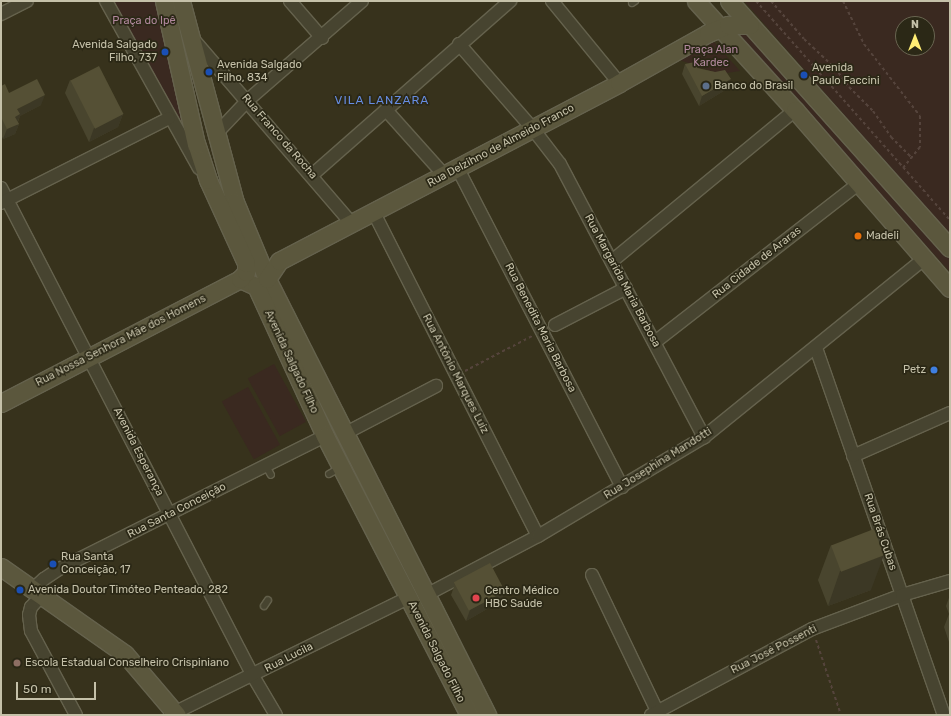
<!DOCTYPE html>
<meta charset="utf-8">
<style>
body{margin:0}
#map{position:relative;width:951px;height:716px;overflow:hidden;background:#37321c;font-family:Rubik,sans-serif}
div>[style]{position:absolute}
[style*='--x']{left:calc(var(--x)*1px);top:calc(var(--y)*1px);width:calc(var(--w)*1px);rotate:calc(var(--a)*1deg)}
.green>*{inset:0;background:#3a2920;transform-origin:0 0}
.path>*{height:2px;margin-top:-1px;transform-origin:0;background:repeating-linear-gradient(90deg,#55443c 0 3px,transparent 0 6px)}
.roads{filter:drop-shadow(1px 0 #65624d) drop-shadow(-1px 0 #65624d) drop-shadow(0 1px #65624d) drop-shadow(0 -1px #65624d)}
.lane>*{height:6px;margin:-3px;padding:0 3px;transform-origin:3px;border-radius:3px;background:#474430}
.street>*{height:12px;margin:-6px;padding:0 6px;transform-origin:6px;border-radius:6px;background:#474430}
.secondary>*{height:17px;margin:-8.5px;padding:0 8.5px;transform-origin:8.5px;border-radius:8.5px;background:#5b573d}
.wall>*{inset:0;background:#49452e}
.shaded-wall>*{inset:0;background:#3c3825}
.building>*{inset:0;background:#555035;transform-origin:0 0}
.dots>*{width:11px;height:11px;translate:-50% -50%;box-sizing:border-box;border:2px solid #2b2816;border-radius:50%}
span{translate:-50% -50%;white-space:nowrap;text-align:center;line-height:1.15;-webkit-text-stroke:3.5px #2b2816;paint-order:stroke}
.park-label{font-size:11px;color:#b1889d}
.poi-label{font-size:11px;color:#c5c1a9}
.right{translate:-100% -50%;text-align:right}
.left{translate:0 -50%;text-align:left}
.street-label{font-size:11px;color:#c5c1a9}
.neighbourhood-label{font-size:12px;color:#678de2;letter-spacing:1px}
.frame{position:absolute;inset:0;border:2px solid #c5c1a9;pointer-events:none}
.north{position:absolute;left:895px;top:16px;width:40px;height:40px;box-sizing:border-box;background:#2b2816;border:1px solid #696551;border-radius:50%;rotate:0deg;font-size:11px;font-weight:700;line-height:16px;text-align:center;color:#c5c1a9}
.north::after{content:'';display:block;margin:auto;width:14px;height:18px;background:#ffed74;clip-path:polygon(50% 0,100% 100%,50% 72%,0 100%)}
.scale{position:absolute;left:16px;top:682px;width:80px;height:18px;box-sizing:border-box;border:2px solid #c5c1a9;border-top:0;padding-left:5px;font-size:12px;line-height:14px;white-space:nowrap;color:#c5c1a9;-webkit-text-stroke:3px #2b2816;paint-order:stroke}
</style>
<div id="map">
<div class="green">
<div style="clip-path:polygon(113px 1px,158px 1px,192px 149px)"></div>
<div style="clip-path:polygon(evenodd,744px 1px,950px 1px,950px 237px,936px 219px,744px 1px,903px 24px,927px 24px,927px 48px,903px 48px,903px 24px)"></div>
<div style="clip-path:polygon(746px 31px,946px 253px,950px 258px,950px 272px,739px 36px)"></div>
<div style="clip-path:polygon(714px 42px,740px 71px,719px 74px,677px 59px)"></div>
<div style="left:274px;top:364px;width:66px;height:30px;rotate:61deg"></div>
<div style="left:248px;top:387px;width:66px;height:30px;rotate:61deg"></div>
</div>
<div class="path">
<div style="--x:756;--y:1;--w:293;--a:48.5"></div>
<div style="--x:771;--y:1;--w:50;--a:49"></div>
<div style="--x:804;--y:39;--w:42;--a:43.1"></div>
<div style="--x:835;--y:68;--w:24;--a:54"></div>
<div style="--x:849;--y:87;--w:34;--a:45"></div>
<div style="--x:873;--y:111;--w:32;--a:55"></div>
<div style="--x:891;--y:137;--w:30;--a:45"></div>
<div style="--x:843;--y:1;--w:48;--a:64"></div>
<div style="--x:864;--y:44;--w:91;--a:52.1"></div>
<div style="--x:920;--y:116;--w:31;--a:90"></div>
<div style="--x:920;--y:147;--w:27;--a:129"></div>
<div style="--x:465;--y:371;--w:76;--a:-27.6"></div>
<div style="--x:816;--y:640;--w:79;--a:71.6"></div>
</div>
<div class="roads">
<div class="lane">
<div style="--x:632;--y:3;--w:4;--a:-34"></div>
<div style="--x:266;--y:466;--w:10;--a:61"></div>
<div style="--x:329;--y:474;--w:13;--a:-29"></div>
<div style="--x:264;--y:606;--w:7;--a:-56"></div>
</div>
<div class="street">
<div style="--x:106;--y:1;--w:191;--a:60.9"></div>
<div style="--x:290;--y:1;--w:49;--a:49.1"></div>
<div style="--x:552;--y:1;--w:106;--a:50.7"></div>
<div style="--x:1;--y:14;--w:29;--a:-27"></div>
<div style="--x:193;--y:39;--w:243;--a:49.3"></div>
<div style="--x:459;--y:44;--w:113;--a:49"></div>
<div style="--x:533;--y:129;--w:44;--a:52.4"></div>
<div style="--x:560;--y:164;--w:309;--a:62.2"></div>
<div style="--x:386;--y:110;--w:89;--a:48.2"></div>
<div style="--x:215;--y:135;--w:48;--a:-46.7"></div>
<div style="--x:248;--y:100;--w:151;--a:-41"></div>
<div style="--x:458;--y:169;--w:358;--a:62.7"></div>
<div style="--x:312;--y:175;--w:264;--a:-41.3"></div>
<div style="--x:1;--y:188;--w:549;--a:62.69"></div>
<div style="--x:253;--y:676;--w:45;--a:59.5"></div>
<div style="--x:1;--y:203;--w:188;--a:-26.8"></div>
<div style="--x:373;--y:211;--w:364;--a:63.1"></div>
<div style="--x:612;--y:261;--w:237;--a:-39.5"></div>
<div style="--x:555;--y:325;--w:80;--a:-27.5"></div>
<div style="--x:655;--y:342;--w:259;--a:-37.9"></div>
<div style="--x:816;--y:348;--w:389;--a:70.8"></div>
<div style="--x:344;--y:434;--w:104;--a:-27.6"></div>
<div style="--x:853;--y:456;--w:106;--a:-23.9"></div>
<div style="--x:592;--y:575;--w:155;--a:64.4"></div>
<div style="--x:32;--y:590;--w:16;--a:-43"></div>
<div style="--x:44;--y:579;--w:18;--a:-34"></div>
<div style="--x:59;--y:569;--w:297;--a:-26.6"></div>
<div style="--x:426;--y:595;--w:127;--a:-27.8"></div>
<div style="--x:538;--y:536;--w:193;--a:-30.8"></div>
<div style="--x:704;--y:437;--w:284;--a:-39"></div>
<div style="--x:41;--y:596;--w:15;--a:132"></div>
<div style="--x:31;--y:607;--w:8;--a:104"></div>
<div style="--x:29;--y:615;--w:16;--a:83"></div>
<div style="--x:31;--y:631;--w:95;--a:61.8"></div>
<div style="--x:170;--y:715;--w:265;--a:-26.2"></div>
<div style="--x:651;--y:715;--w:183;--a:-28.1"></div>
<div style="--x:812;--y:629;--w:96;--a:-20.7"></div>
<div style="--x:902;--y:595;--w:50;--a:-16.3"></div>
</div>
<div class="secondary">
<div style="--x:181;--y:1;--w:208;--a:75"></div>
<div style="--x:235;--y:202;--w:83;--a:67.4"></div>
<div style="--x:267;--y:279;--w:488;--a:63.2"></div>
<div style="--x:696;--y:1;--w:147;--a:47.8"></div>
<div style="--x:795;--y:110;--w:236;--a:49"></div>
<div style="--x:729;--y:1;--w:331;--a:48.2"></div>
<div style="--x:240;--y:279;--w:17;--a:24"></div>
<div style="--x:256;--y:286;--w:165;--a:65.3"></div>
<div style="--x:325;--y:436;--w:314;--a:62.7"></div>
<div style="--x:267;--y:279;--w:22;--a:-56"></div>
<div style="--x:279;--y:261;--w:384;--a:-27.6"></div>
<div style="--x:619;--y:83;--w:102;--a:-29.3"></div>
<div style="--x:708;--y:33;--w:22;--a:-22"></div>
<div style="--x:728;--y:25;--w:22;--a:0"></div>
<div style="--x:1;--y:403;--w:269;--a:-27.4"></div>
<div style="--x:240;--y:279;--w:9;--a:-49"></div>
<div style="--x:246;--y:272;--w:9;--a:-90"></div>
<div style="--x:246;--y:263;--w:91;--a:-114.6"></div>
<div style="--x:208;--y:180;--w:38;--a:-108"></div>
<div style="--x:196;--y:144;--w:147;--a:-102.6"></div>
<div style="--x:1;--y:567;--w:151;--a:35.1"></div>
<div style="--x:125;--y:654;--w:80;--a:49.6"></div>
</div>
</div>
<div class="wall">
<div style="clip-path:polygon(685px 64px,697px 68px,715px 72px,727px 89px,699px 106px,682px 74px)"></div>
<div style="clip-path:polygon(70px 80px,123px 114px,118px 127px,89px 142px,65px 93px)"></div>
<div style="clip-path:polygon(1px 86px,9px 93px,41px 105px,20px 116px,18px 122px,19px 124px,15px 134px,3px 139px,1px 135px)"></div>
<div style="clip-path:polygon(831px 545px,871px 590px,828px 606px,818px 580px)"></div>
<div style="clip-path:polygon(455px 584px,505px 591px,501px 601px,466px 621px,451px 595px)"></div>
<div style="clip-path:polygon(950px 595px,950px 641px,949px 642px,944px 627px,949px 614px,946px 606px)"></div>
</div>
<div class="shaded-wall">
<div style="clip-path:polygon(731px 79px,727px 89px,699px 106px,702px 96px)"></div>
<div style="clip-path:polygon(45px 95px,41px 105px,20px 116px,16px 125px,19px 124px,15px 134px,3px 139px,7px 129px,17px 109px)"></div>
<div style="clip-path:polygon(123px 114px,118px 127px,89px 142px,94px 128px)"></div>
<div style="clip-path:polygon(884px 555px,871px 590px,828px 606px,840px 571px)"></div>
<div style="clip-path:polygon(505px 591px,501px 601px,466px 621px,470px 610px)"></div>
</div>
<div class="building">
<div style="clip-path:polygon(700px 61px,697px 68px,715px 72px,725px 70px,731px 79px,702px 96px,685px 64px)"></div>
<div style="left:99px;top:66px;width:54px;height:32px;rotate:63deg"></div>
<div style="clip-path:polygon(37px 79px,45px 95px,17px 109px,20px 114px,15px 117px,19px 124px,7px 129px,1px 117px,1px 86px,5px 84px,9px 93px)"></div>
<div style="left:874px;top:529px;width:28px;height:46px;rotate:69deg"></div>
<div style="left:490px;top:563px;width:32px;height:41px;rotate:62deg"></div>
</div>
<div class="dots">
<div style="left:165px;top:52px;background:#1a4fb4"></div>
<div style="left:209px;top:72px;background:#1a4fb4"></div>
<div style="left:804px;top:75px;background:#1a4fb4"></div>
<div style="left:706px;top:86px;background:#5c6f8a"></div>
<div style="left:858px;top:236px;background:#e8710a"></div>
<div style="left:934px;top:370px;background:#3f7fe0"></div>
<div style="left:53px;top:564px;background:#1a4fb4"></div>
<div style="left:20px;top:590px;background:#1a4fb4"></div>
<div style="left:476px;top:598px;background:#e0444e"></div>
<div style="left:17px;top:663px;background:#8d6e63"></div>
</div>
<div class="park-label">
<span style="left:144px;top:21px">Praça do Ipê</span>
<span style="left:711px;top:57px">Praça Alan<br>Kardec</span>
</div>
<div class="poi-label">
<span class="right" style="left:157px;top:52px">Avenida Salgado<br>Filho, 737</span>
<span class="left" style="left:217px;top:72px">Avenida Salgado<br>Filho, 834</span>
<span class="left" style="left:812px;top:75px">Avenida<br>Paulo Faccini</span>
<span class="left" style="left:714px;top:86px">Banco do Brasil</span>
<span class="left" style="left:866px;top:236px">Madeli</span>
<span class="right" style="left:926px;top:370px">Petz</span>
<span class="left" style="left:61px;top:564px">Rua Santa<br>Conceição, 17</span>
<span class="left" style="left:28px;top:590px">Avenida Doutor Timóteo Penteado, 282</span>
<span class="left" style="left:485px;top:598px">Centro Médico<br>HBC Saúde</span>
<span class="left" style="left:25px;top:663px">Escola Estadual Conselheiro Crispiniano</span>
</div>
<div class="street-label">
<span style="left:279px;top:137px;rotate:49deg">Rua Franco da Rocha</span>
<span style="left:501px;top:146px;rotate:-28deg">Rua Delzihno de Almeido Franco</span>
<span style="left:757px;top:263px;rotate:-38deg">Rua Cidade de Araras</span>
<span style="left:622px;top:281px;rotate:62deg">Rua Margarida Maria Barbosa</span>
<span style="left:540px;top:328px;rotate:63deg">Rua Benedita Maria Barbosa</span>
<span style="left:121px;top:341px;rotate:-27deg">Rua Nossa Senhora Mãe dos Homens</span>
<span style="left:291px;top:362px;rotate:65deg">Avenida Salgado Filho</span>
<span style="left:455px;top:374px;rotate:63deg">Rua Antônio Marques Luiz</span>
<span style="left:138px;top:452px;rotate:63deg">Avenida Esperança</span>
<span style="left:658px;top:464px;rotate:-32deg">Rua Josephina Mandotti</span>
<span style="left:177px;top:511px;rotate:-27deg">Rua Santa Conceição</span>
<span style="left:880px;top:532px;rotate:71deg">Rua Brás Cubas</span>
<span style="left:774px;top:650px;rotate:-27deg">Rua José Possenti</span>
<span style="left:436px;top:652px;rotate:63deg">Avenida Salgado Filho</span>
<span style="left:289px;top:658px;rotate:-27deg">Rua Lucila</span>
</div>
<div class="neighbourhood-label">
<span style="left:382px;top:101px">VILA LANZARA</span>
</div>
<div class="frame"></div>
<div class="north">N</div>
<div class="scale">50 m</div>
</div>
